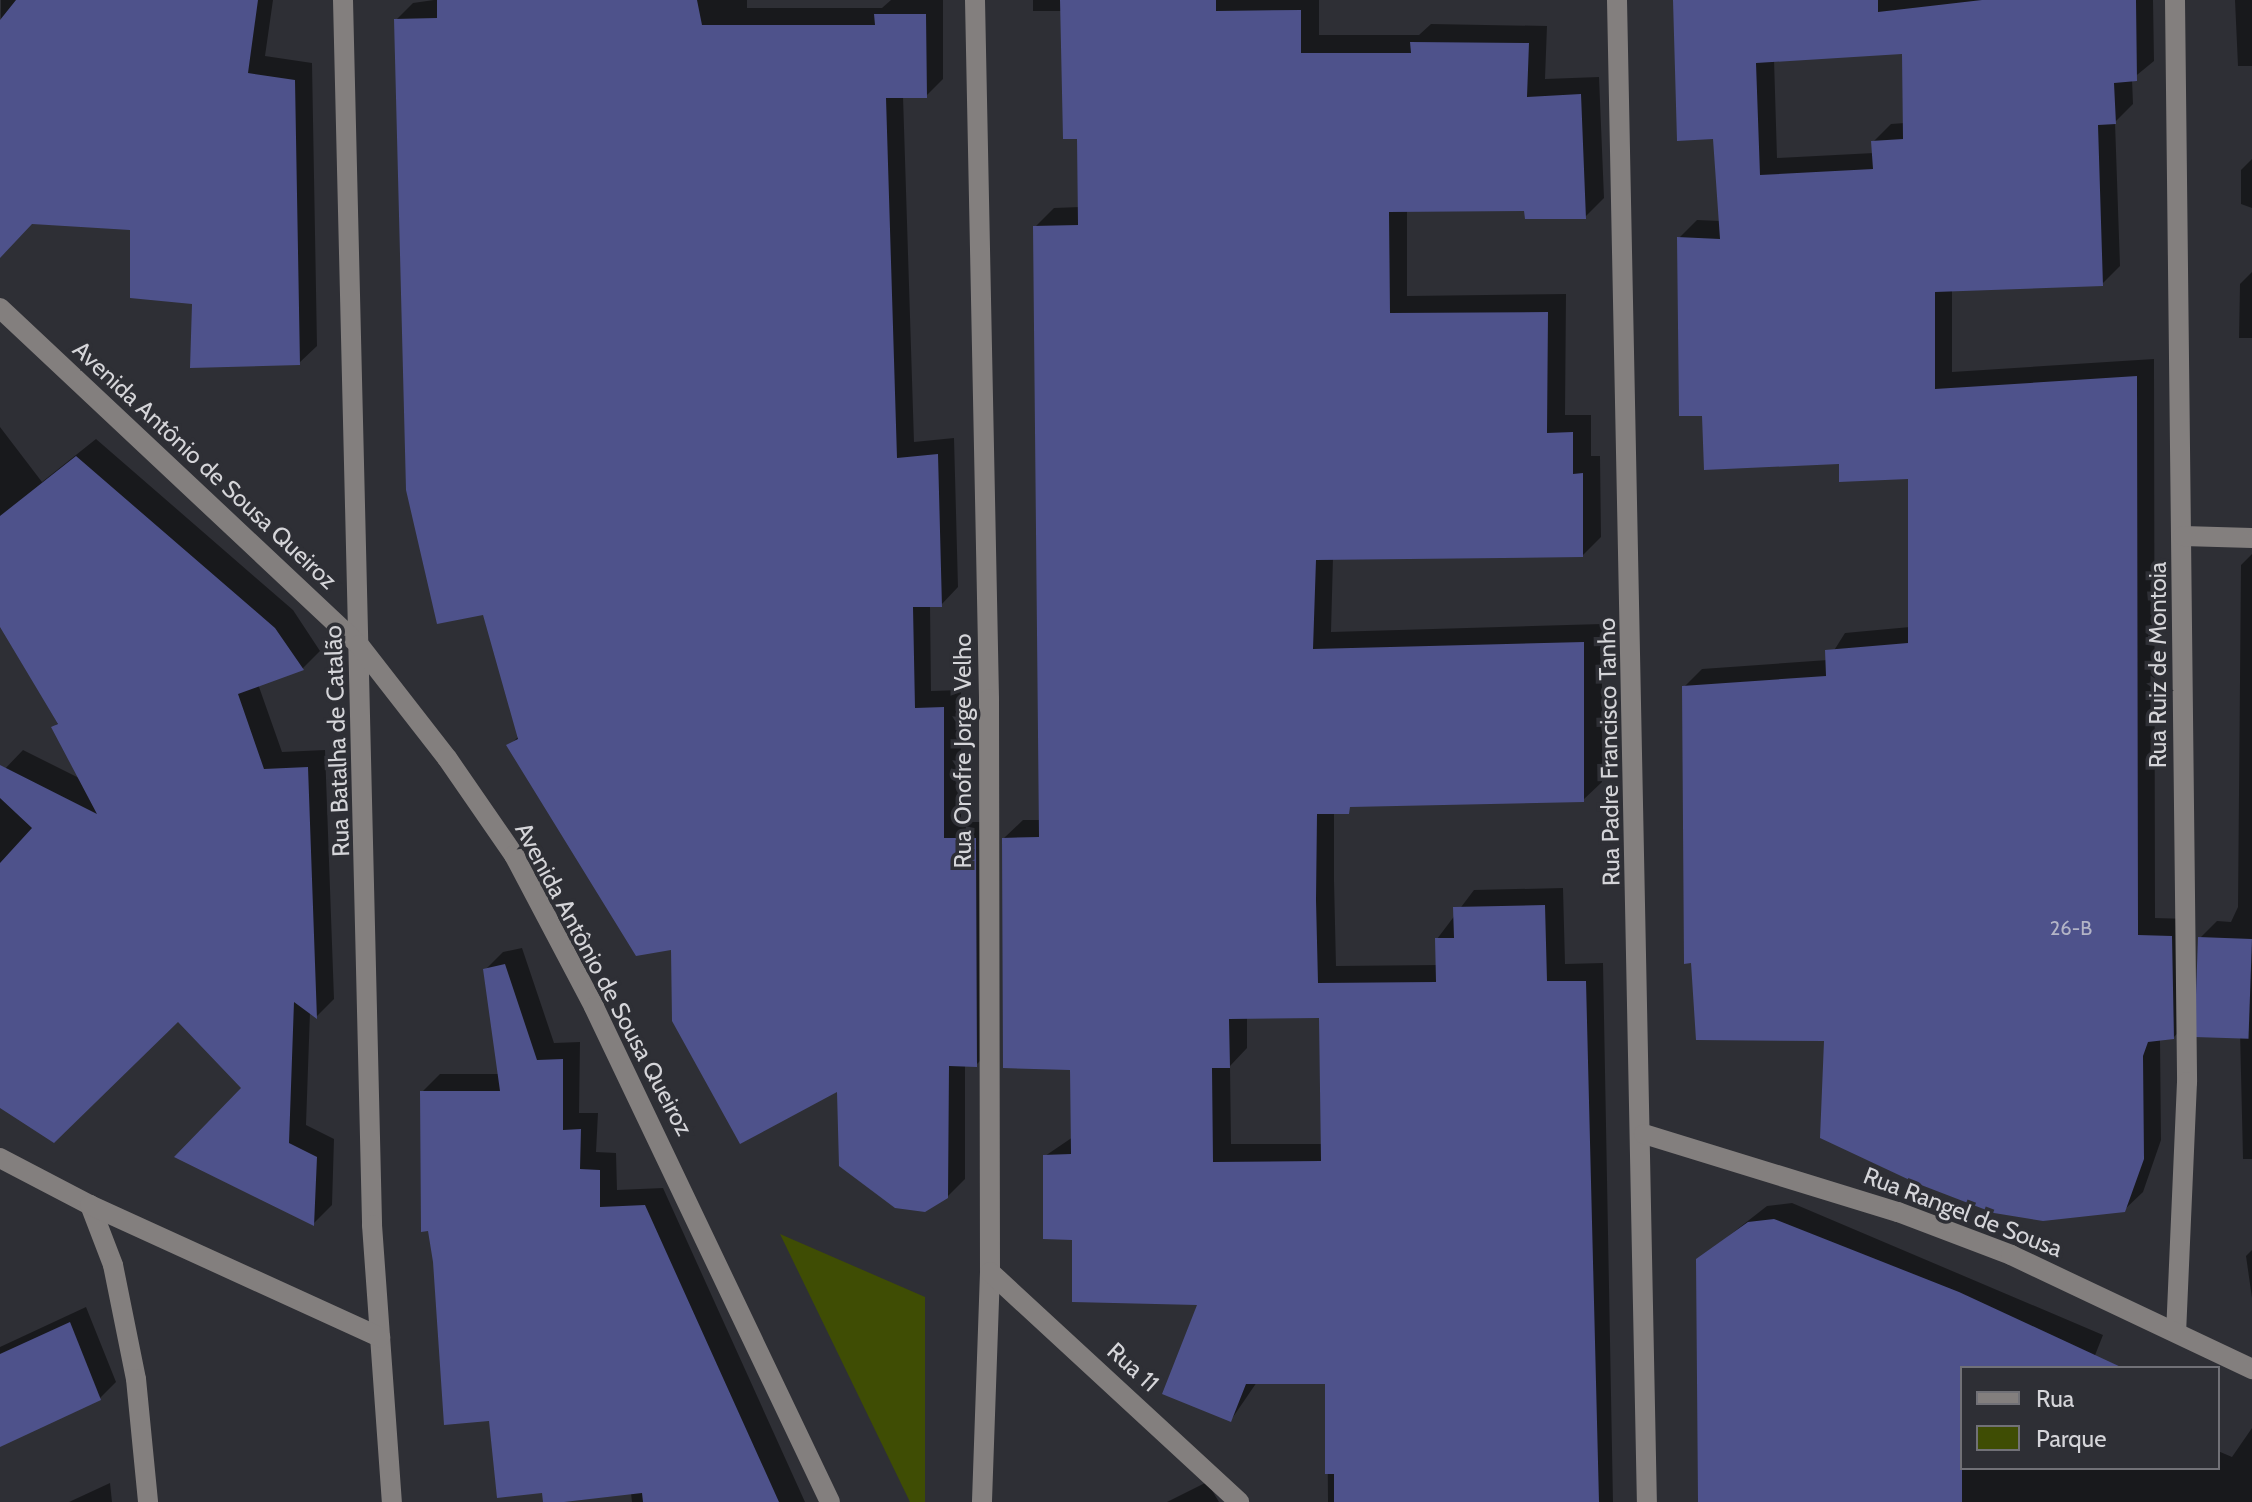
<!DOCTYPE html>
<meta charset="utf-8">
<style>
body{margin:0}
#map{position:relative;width:2252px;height:1502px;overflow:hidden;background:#2e2f35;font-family:Cabin,sans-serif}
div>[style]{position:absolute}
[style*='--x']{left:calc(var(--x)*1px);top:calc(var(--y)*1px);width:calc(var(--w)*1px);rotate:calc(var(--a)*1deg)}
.green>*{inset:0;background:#3f4d04}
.shadow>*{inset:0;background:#0007}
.building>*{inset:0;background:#4e528b;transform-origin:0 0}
.minor>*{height:20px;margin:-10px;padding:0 10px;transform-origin:10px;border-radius:10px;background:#837f7e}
span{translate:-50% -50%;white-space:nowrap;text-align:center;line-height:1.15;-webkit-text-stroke:7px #2e2f35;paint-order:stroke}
.number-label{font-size:20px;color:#b3b4c6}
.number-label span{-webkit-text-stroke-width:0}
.street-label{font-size:24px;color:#d5d5d9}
.legend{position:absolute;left:1960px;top:1366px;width:260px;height:104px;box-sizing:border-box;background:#2e2f35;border:2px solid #717177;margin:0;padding:10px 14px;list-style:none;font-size:24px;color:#d5d5d9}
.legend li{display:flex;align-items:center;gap:16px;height:40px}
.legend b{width:40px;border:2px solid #717177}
</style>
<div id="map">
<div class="green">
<div style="clip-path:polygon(780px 1234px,925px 1297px,925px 1502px,910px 1502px)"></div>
</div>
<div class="shadow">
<div style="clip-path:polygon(1px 0,273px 0,265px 56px,312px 63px,317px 346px,299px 363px,194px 303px,132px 228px,0 222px)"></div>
<div style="clip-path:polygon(747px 0,747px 8px,882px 8px,891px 0,943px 0,943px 79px,926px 96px,903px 96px,914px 442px,954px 438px,958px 587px,941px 605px,930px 605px,931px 691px,961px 690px,961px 822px,993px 822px,993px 1048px,976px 1065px,965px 1065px,965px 1179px,947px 1197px,839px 1089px,673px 948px,509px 746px,519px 736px,396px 20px,413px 3px,434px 0)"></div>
<div style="clip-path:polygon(evenodd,1033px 0,1319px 0,1319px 35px,1419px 35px,1431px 24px,1547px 26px,1545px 79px,1599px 77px,1604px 198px,1585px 217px,1526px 209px,1407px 210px,1407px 296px,1566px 294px,1565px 415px,1591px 415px,1591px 456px,1600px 456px,1601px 537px,1583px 555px,1333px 558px,1331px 632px,1602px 624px,1602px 782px,1583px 800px,1355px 805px,1334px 812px,1334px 880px,1336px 966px,1438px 965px,1437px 939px,1474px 890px,1563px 888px,1565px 964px,1603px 963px,1613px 1502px,1328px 1502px,1327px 1382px,1257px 1382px,1231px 1420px,1200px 1304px,1074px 1238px,1045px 1156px,1073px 1137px,1072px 1068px,1004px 838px,1023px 820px,1041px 820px,1035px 227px,1054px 208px,1080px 207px,1079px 137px,1062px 11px,1033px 11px,1033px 0,1321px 1016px,1322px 1144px,1231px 1144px,1230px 1066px,1247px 1048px,1247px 1017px,1321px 1016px)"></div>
<div style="clip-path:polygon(evenodd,1676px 0,2153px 0,2154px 61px,2132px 79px,2133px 104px,2115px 122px,2120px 266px,2102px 284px,1952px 289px,1952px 372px,2154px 359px,2155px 918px,2189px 919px,2190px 1020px,2173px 1038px,2160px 1039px,2161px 1140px,2143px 1192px,2124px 1210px,1826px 1039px,1684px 687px,1702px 669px,1828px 660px,1845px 633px,1910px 627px,1910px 477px,1841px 462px,1704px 413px,1679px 238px,1697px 220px,1721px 221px,1715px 137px,1676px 0,1904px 52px,1905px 123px,1891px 124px,1873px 142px,1874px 153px,1777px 158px,1774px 59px,1904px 52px)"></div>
<div style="clip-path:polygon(2235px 0,2252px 0,2252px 66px,2238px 66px)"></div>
<div style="clip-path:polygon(2252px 159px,2252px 208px,2241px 204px,2241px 170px)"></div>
<div style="clip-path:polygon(2252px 272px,2252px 338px,2239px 338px,2240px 284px)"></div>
<div style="clip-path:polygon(0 427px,42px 482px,96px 439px,293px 610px,320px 651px,303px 668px,258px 684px,282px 752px,325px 750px,334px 999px,317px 1016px,310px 1012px,306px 1125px,334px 1139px,332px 1205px,314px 1223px,244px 1088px,178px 1020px,0 1107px,0 774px,23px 750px,81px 779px,54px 727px,59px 722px,0 623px)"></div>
<div style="clip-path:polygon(2252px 554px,2252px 1159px,2243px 1159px,2240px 1031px,2200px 938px,2217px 921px,2231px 922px,2238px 907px,2241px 565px)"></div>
<div style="clip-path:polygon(522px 948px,554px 1043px,580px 1042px,579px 1113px,598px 1113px,596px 1152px,616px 1153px,617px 1190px,663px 1188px,805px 1502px,632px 1502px,631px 1493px,545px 1502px,544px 1491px,491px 1419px,422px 1092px,440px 1074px,499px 1074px,485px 970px,503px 952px)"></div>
<div style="clip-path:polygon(1792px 1203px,2103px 1335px,2090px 1368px,1962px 1368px,1962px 1468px,2218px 1468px,2218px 1451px,2232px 1457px,2252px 1428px,2252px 1502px,1699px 1502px,1698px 1260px,1767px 1206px)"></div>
<div style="clip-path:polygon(2252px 1250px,2252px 1298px,2246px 1256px)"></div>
<div style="clip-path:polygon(86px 1307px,116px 1382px,100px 1398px,0 1445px,0 1347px)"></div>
<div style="clip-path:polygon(1207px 1482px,1219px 1502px,1167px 1502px)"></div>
<div style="clip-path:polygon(110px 1483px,112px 1502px,69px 1502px)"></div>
</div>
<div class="building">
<div style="clip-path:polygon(16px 0,258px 0,248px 73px,295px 80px,300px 365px,190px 368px,192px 304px,130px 298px,130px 230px,32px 224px,0 258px,0 20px)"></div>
<div style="clip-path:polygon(437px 0,697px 0,702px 25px,875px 25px,874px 14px,926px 14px,927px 98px,886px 98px,897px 458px,938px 454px,942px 607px,913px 607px,915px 708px,944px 707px,944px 838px,976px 838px,977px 1067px,949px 1066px,948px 1198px,925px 1212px,895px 1208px,839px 1166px,837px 1092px,740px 1144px,672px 1021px,671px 950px,636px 956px,506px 745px,518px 739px,483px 615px,437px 624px,406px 490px,394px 19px,437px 18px)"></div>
<div style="clip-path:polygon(evenodd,1060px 0,1216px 0,1216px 11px,1301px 10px,1301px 53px,1411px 53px,1410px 42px,1529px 43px,1527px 97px,1581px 94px,1586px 219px,1525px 219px,1524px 211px,1389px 212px,1390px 313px,1548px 312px,1547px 433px,1573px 432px,1573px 474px,1583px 473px,1583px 557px,1316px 560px,1313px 649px,1584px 642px,1584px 802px,1350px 807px,1349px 814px,1317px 814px,1316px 900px,1318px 983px,1436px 982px,1435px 938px,1454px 938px,1453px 907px,1545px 905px,1547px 981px,1586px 981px,1599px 1502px,1334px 1502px,1334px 1474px,1325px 1474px,1325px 1384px,1246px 1384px,1231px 1422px,1162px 1394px,1197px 1305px,1072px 1302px,1072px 1240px,1043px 1239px,1043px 1155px,1071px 1154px,1070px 1070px,1003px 1068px,1002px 838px,1039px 837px,1033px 226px,1078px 225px,1077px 139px,1063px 139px,1060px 0,1319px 1018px,1321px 1161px,1213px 1162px,1212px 1068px,1230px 1068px,1229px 1019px,1319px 1018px)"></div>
<div style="clip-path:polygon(evenodd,1673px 0,1878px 0,1878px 12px,1982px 0,2136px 0,2137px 81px,2114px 83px,2116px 124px,2098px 125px,2103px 286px,1935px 292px,1935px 389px,2137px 376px,2138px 935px,2172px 936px,2174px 1039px,2148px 1042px,2143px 1056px,2144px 1159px,2125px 1212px,2043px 1221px,1994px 1213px,1916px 1183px,1820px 1138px,1824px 1041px,1696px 1040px,1691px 963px,1684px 964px,1682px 686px,1826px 676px,1825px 650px,1908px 643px,1908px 479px,1839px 482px,1839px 464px,1704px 470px,1702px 416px,1679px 416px,1677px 237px,1720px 239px,1713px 139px,1677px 141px,1673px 0,1902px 54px,1903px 139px,1871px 141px,1873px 169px,1760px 175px,1756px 63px,1902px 54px)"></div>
<div style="clip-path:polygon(76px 456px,275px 628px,304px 670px,238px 694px,264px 769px,308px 767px,317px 1019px,294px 1002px,289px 1143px,317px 1157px,314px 1226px,174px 1157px,241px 1088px,178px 1022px,54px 1143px,0 1108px,0 863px,32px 828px,0 798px,0 765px,97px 814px,51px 727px,58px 724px,0 627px,0 516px)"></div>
<div style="left:2198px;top:937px;width:54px;height:100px;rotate:2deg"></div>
<div style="clip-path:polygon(505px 964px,537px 1060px,563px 1059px,563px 1130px,581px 1129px,580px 1169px,600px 1170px,600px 1207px,645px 1205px,779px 1502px,643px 1502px,642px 1493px,564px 1502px,543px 1502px,542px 1493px,497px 1498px,489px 1421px,444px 1425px,433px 1262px,428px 1231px,421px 1232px,420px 1091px,500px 1091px,483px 969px)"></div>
<div style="clip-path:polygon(1774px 1219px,1959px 1292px,2123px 1368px,1962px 1368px,1962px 1502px,1698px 1502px,1696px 1259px,1748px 1222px)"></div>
<div style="clip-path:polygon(70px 1322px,101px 1400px,0 1447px,0 1354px)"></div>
</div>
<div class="minor">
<div style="--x:343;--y:0;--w:1225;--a:88.64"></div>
<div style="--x:372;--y:1225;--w:278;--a:85.9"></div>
<div style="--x:975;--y:0;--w:699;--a:88.85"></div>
<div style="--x:989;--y:699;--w:573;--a:89.9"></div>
<div style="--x:990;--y:1272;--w:230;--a:92"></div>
<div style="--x:1617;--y:0;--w:1502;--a:88.86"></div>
<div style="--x:2175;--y:0;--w:1082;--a:89.36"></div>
<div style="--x:2187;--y:1082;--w:247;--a:92.5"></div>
<div style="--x:0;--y:308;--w:492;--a:43.2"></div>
<div style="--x:359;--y:645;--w:143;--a:52.1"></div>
<div style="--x:447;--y:758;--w:118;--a:55.4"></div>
<div style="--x:514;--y:855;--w:172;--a:62.2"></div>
<div style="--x:594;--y:1007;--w:548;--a:64.51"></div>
<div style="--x:2183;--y:536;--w:69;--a:1.7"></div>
<div style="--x:1644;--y:1134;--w:266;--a:17.1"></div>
<div style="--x:1898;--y:1212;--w:121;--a:20.8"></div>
<div style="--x:2011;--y:1255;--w:267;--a:25.3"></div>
<div style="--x:0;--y:1158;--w:102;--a:27.6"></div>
<div style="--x:90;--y:1205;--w:64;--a:69"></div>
<div style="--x:113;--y:1265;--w:116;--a:78.6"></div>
<div style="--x:136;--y:1379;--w:124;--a:84.4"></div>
<div style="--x:90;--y:1205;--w:319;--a:24.5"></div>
<div style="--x:990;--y:1272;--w:339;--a:42.7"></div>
</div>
<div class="number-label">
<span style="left:2071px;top:928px">26-B</span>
</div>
<div class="street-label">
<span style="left:205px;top:465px;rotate:43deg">Avenida Antônio de Sousa Queiroz</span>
<span style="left:2158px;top:665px;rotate:-90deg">Rua Ruiz de Montoia</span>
<span style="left:337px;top:741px;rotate:-92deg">Rua Batalha de Catalão</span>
<span style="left:963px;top:751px;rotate:-90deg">Rua Onofre Jorge Velho</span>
<span style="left:1609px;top:752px;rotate:-91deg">Rua Padre Francisco Tanho</span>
<span style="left:604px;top:979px;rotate:62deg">Avenida Antônio de Sousa Queiroz</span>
<span style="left:1963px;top:1212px;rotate:21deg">Rua Rangel de Sousa</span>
<span style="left:1133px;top:1367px;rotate:42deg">Rua 11</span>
</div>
<ul class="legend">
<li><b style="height:10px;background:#837f7e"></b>Rua</li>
<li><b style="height:22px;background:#3f4d04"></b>Parque</li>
</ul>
</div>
